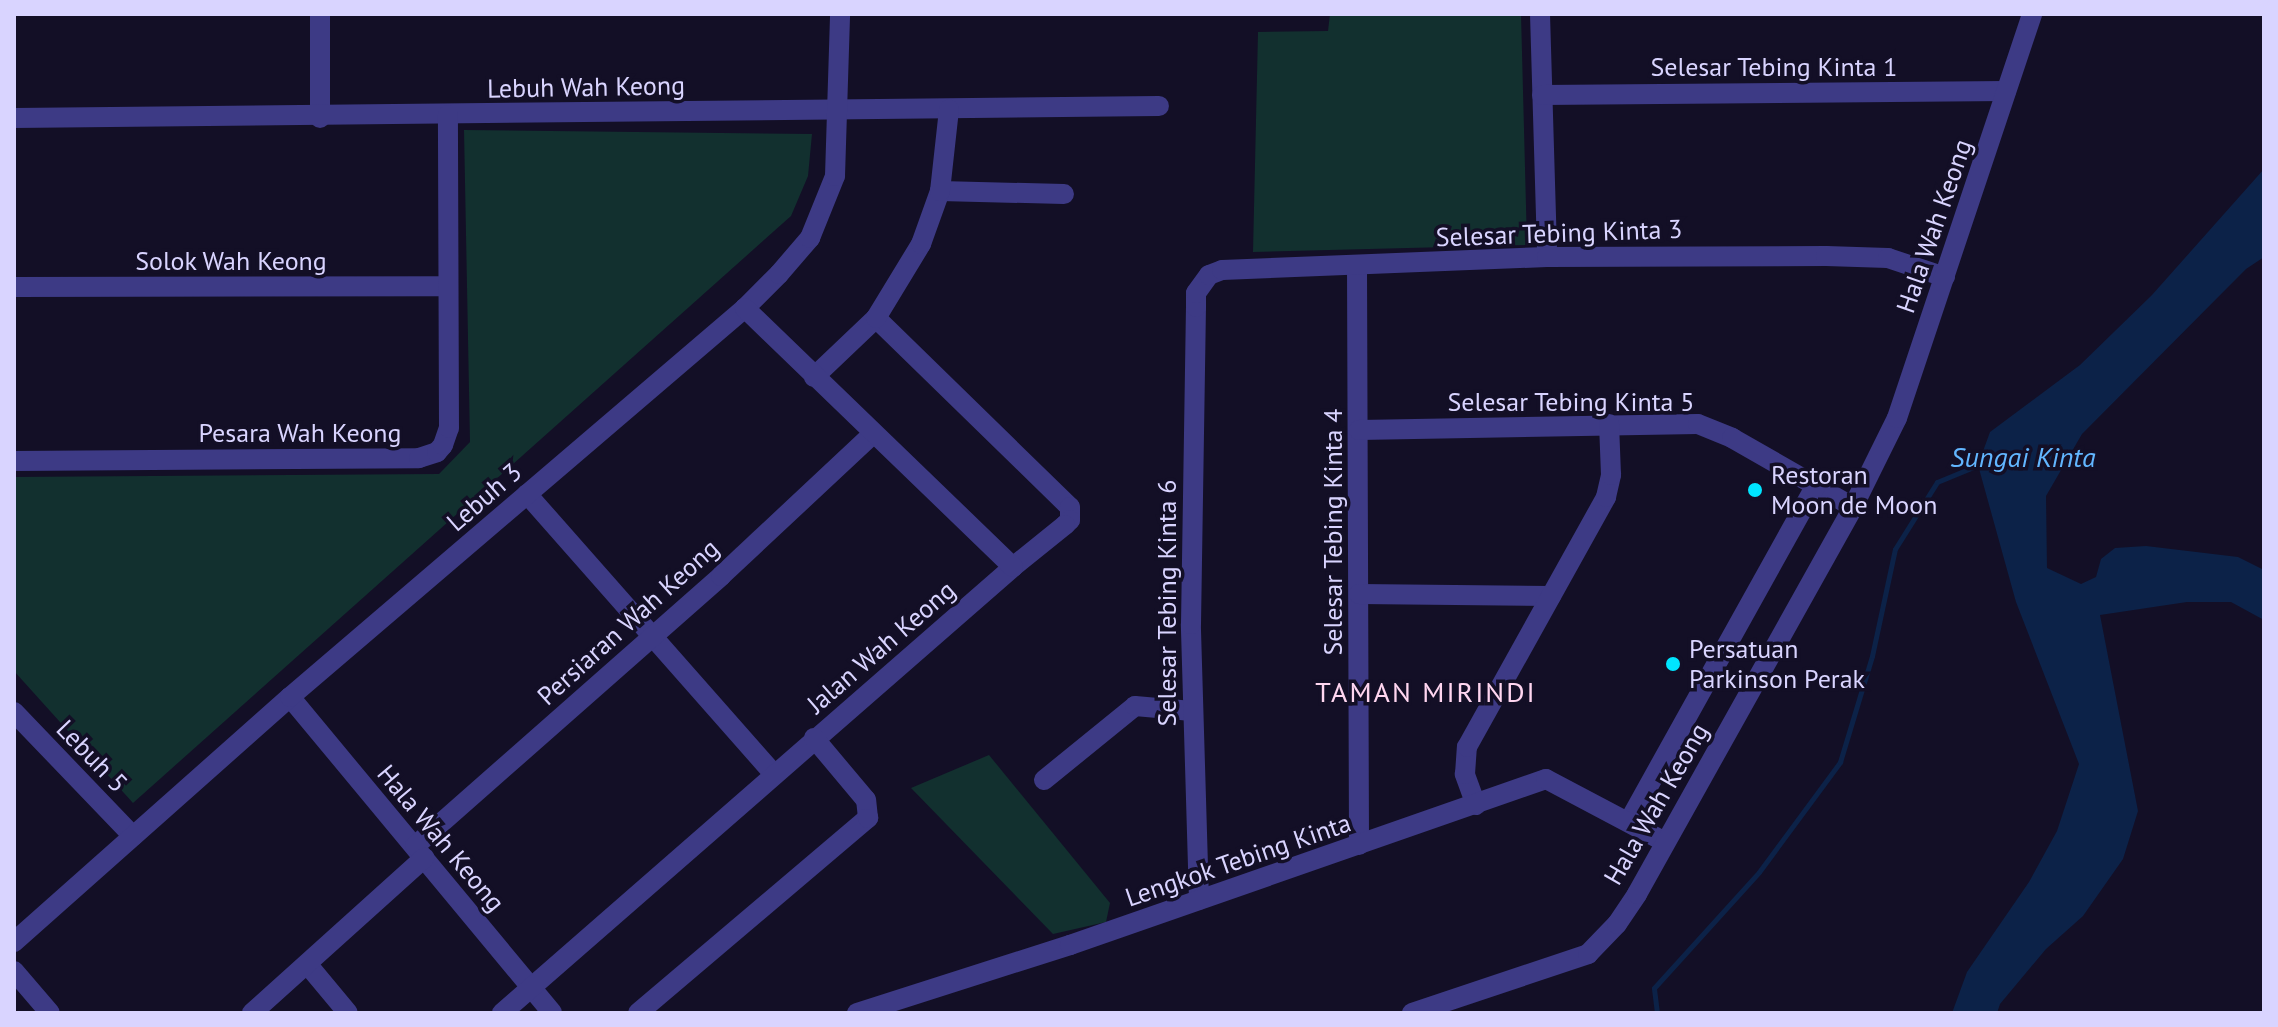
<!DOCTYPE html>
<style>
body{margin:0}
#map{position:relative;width:2278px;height:1027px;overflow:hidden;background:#130f26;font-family:"PT Sans",sans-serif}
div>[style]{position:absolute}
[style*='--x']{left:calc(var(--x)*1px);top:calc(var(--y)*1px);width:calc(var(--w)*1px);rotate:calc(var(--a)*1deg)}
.green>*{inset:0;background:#12302f}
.water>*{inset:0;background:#0c2248}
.stream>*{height:5px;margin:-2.5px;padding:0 2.5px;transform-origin:2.5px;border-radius:2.5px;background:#0c2248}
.street>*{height:20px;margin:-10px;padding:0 10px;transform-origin:10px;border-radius:10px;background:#3d3a85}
.dots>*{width:22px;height:22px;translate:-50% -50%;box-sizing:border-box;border:4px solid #130f26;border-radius:50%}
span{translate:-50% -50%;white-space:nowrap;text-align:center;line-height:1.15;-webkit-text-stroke:7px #130f26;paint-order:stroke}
.street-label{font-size:26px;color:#d9d4ff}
.poi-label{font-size:26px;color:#d9d4ff}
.left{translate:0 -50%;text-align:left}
.water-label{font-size:28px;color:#62b6ff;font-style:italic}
.neighbourhood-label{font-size:28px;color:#ffd6f0;letter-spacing:2px}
.frame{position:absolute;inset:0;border:16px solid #d9d4ff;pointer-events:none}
</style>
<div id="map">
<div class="green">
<div style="clip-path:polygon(1330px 14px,1521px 14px,1527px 245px,1253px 252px,1258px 32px,1328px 31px)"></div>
<div style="clip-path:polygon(464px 130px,812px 134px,808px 176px,791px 216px,133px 803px,14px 671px,14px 477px,439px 474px,470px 442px)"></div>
<div style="clip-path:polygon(989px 755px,1110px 903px,1106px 922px,1053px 934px,911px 788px)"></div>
</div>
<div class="water">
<div style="clip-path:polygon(2264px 169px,2264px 257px,2246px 269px,2082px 434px,2046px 496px,2047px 568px,2081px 584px,2096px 577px,2101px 559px,2115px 548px,2146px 546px,2238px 557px,2264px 570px,2264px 620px,2231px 602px,2187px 602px,2100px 615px,2138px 811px,2123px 859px,2083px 916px,2046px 949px,2000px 1004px,1997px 1013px,1952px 1013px,1967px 972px,2029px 882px,2057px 831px,2079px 764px,2016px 602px,1978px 465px,1990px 432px,2080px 365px,2152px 295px)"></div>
</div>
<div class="stream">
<div style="--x:1657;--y:1013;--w:25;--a:-97"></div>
<div style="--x:1654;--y:988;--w:156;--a:-47.8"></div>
<div style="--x:1759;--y:872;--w:137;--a:-53.6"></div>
<div style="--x:1840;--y:762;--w:111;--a:-73.2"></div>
<div style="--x:1872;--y:656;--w:109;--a:-77.9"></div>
<div style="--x:1895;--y:549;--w:79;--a:-57.9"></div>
<div style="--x:1937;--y:482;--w:50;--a:-22.4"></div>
</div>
<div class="street">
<div style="--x:320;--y:14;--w:104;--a:90"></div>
<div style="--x:1540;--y:14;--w:243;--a:88.3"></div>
<div style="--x:1542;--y:95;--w:464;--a:-0.5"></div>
<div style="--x:14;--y:118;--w:1145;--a:-0.6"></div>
<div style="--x:940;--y:191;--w:124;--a:1.4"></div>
<div style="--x:1357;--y:267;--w:578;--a:89.8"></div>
<div style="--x:14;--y:287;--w:434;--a:-0.1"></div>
<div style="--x:876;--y:318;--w:271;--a:44.3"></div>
<div style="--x:1070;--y:507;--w:13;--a:90"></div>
<div style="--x:1070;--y:520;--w:7;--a:135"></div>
<div style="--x:1065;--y:525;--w:67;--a:141.1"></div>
<div style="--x:814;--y:377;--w:86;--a:-43.6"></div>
<div style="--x:876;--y:318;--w:87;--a:-58.7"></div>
<div style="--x:921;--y:244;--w:56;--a:-70.3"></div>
<div style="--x:940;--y:191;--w:82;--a:-83.7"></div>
<div style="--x:1359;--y:430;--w:339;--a:-1"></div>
<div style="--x:1698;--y:424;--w:37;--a:22"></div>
<div style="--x:1732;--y:438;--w:139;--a:29.7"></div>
<div style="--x:14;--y:461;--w:405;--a:-0.4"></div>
<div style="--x:419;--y:458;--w:19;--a:-18"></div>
<div style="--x:437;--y:452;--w:9;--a:-49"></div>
<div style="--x:443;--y:445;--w:18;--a:-71"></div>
<div style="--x:449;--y:428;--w:313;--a:-90.2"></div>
<div style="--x:527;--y:494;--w:372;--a:48.6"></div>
<div style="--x:1359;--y:594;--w:192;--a:0.6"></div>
<div style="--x:290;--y:697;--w:410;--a:50.3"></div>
<div style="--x:14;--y:712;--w:172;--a:46.2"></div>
<div style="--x:1044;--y:780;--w:117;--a:-39.1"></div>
<div style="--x:1135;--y:706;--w:57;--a:5"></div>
<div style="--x:1476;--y:805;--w:33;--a:-110"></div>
<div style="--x:1465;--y:774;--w:27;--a:-86"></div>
<div style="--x:1467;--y:747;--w:286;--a:-60.9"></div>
<div style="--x:1606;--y:497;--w:23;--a:-77"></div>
<div style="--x:1611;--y:475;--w:51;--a:-92.2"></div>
<div style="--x:1629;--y:821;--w:385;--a:-60.9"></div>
<div style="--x:415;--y:846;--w:408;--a:-41.4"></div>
<div style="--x:721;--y:576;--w:208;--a:-43.1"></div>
<div style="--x:1199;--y:900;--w:276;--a:-91.7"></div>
<div style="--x:1191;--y:624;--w:317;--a:-89.1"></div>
<div style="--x:1196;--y:307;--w:14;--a:-90"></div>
<div style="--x:1196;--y:293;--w:22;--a:-54"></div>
<div style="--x:1209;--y:275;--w:14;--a:-21"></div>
<div style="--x:1222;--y:270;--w:325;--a:-2.3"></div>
<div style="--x:1547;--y:257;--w:279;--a:-0.2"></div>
<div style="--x:1826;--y:256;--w:62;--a:1.8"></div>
<div style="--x:1888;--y:258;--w:60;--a:18.4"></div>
<div style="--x:14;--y:942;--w:369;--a:-41.6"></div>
<div style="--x:290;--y:697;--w:599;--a:-40.53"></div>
<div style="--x:745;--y:308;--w:48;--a:-45"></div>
<div style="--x:779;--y:274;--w:48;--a:-49.3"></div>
<div style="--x:810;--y:238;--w:67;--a:-68"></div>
<div style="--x:835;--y:176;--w:162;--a:-88.2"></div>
<div style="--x:308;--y:965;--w:62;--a:50.2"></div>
<div style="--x:14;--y:971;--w:55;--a:49.4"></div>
<div style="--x:252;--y:1013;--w:232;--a:-42"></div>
<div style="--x:502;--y:1013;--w:678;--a:-41.11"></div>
<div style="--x:1013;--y:567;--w:373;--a:-136"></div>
<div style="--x:638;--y:1013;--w:302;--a:-40.3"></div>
<div style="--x:868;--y:818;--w:18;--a:-96"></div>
<div style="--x:866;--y:800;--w:81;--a:-130"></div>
<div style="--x:857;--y:1013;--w:224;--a:-17.7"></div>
<div style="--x:1070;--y:945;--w:504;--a:-19.23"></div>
<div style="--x:1546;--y:779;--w:135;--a:27.9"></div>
<div style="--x:1412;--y:1013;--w:186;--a:-18.5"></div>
<div style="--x:1588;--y:954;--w:42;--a:-46"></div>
<div style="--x:1617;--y:924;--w:36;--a:-56"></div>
<div style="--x:1637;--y:894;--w:443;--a:-60.8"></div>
<div style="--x:1853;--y:507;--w:99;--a:-63.7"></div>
<div style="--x:1897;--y:418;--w:426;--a:-71.5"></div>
</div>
<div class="dots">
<div style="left:1755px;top:490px;background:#00e5ff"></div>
<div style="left:1673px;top:664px;background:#00e5ff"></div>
</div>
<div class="street-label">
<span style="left:1774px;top:67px">Selesar Tebing Kinta 1</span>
<span style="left:586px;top:87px;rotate:-1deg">Lebuh Wah Keong</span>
<span style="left:1934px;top:226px;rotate:-71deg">Hala Wah Keong</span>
<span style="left:1559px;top:233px;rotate:-2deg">Selesar Tebing Kinta 3</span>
<span style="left:231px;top:261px">Solok Wah Keong</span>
<span style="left:1571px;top:402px">Selesar Tebing Kinta 5</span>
<span style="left:300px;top:433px">Pesara Wah Keong</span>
<span style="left:484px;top:497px;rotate:-41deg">Lebuh 3</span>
<span style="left:1333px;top:532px;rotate:-90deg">Selesar Tebing Kinta 4</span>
<span style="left:1167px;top:603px;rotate:-90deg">Selesar Tebing Kinta 6</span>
<span style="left:628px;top:622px;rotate:-42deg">Persiaran Wah Keong</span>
<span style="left:881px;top:647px;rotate:-41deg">Jalan Wah Keong</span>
<span style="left:92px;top:756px;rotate:46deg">Lebuh 5</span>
<span style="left:1656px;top:804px;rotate:-60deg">Hala Wah Keong</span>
<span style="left:441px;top:838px;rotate:50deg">Hala Wah Keong</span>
<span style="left:1238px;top:860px;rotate:-19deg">Lengkok Tebing Kinta</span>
</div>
<div class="poi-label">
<span class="left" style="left:1771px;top:490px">Restoran<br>Moon de Moon</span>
<span class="left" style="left:1689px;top:664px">Persatuan<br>Parkinson Perak</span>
</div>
<div class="water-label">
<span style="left:2023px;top:457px">Sungai Kinta</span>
</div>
<div class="neighbourhood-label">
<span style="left:1426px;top:692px">TAMAN MIRINDI</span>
</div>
<div class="frame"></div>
</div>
